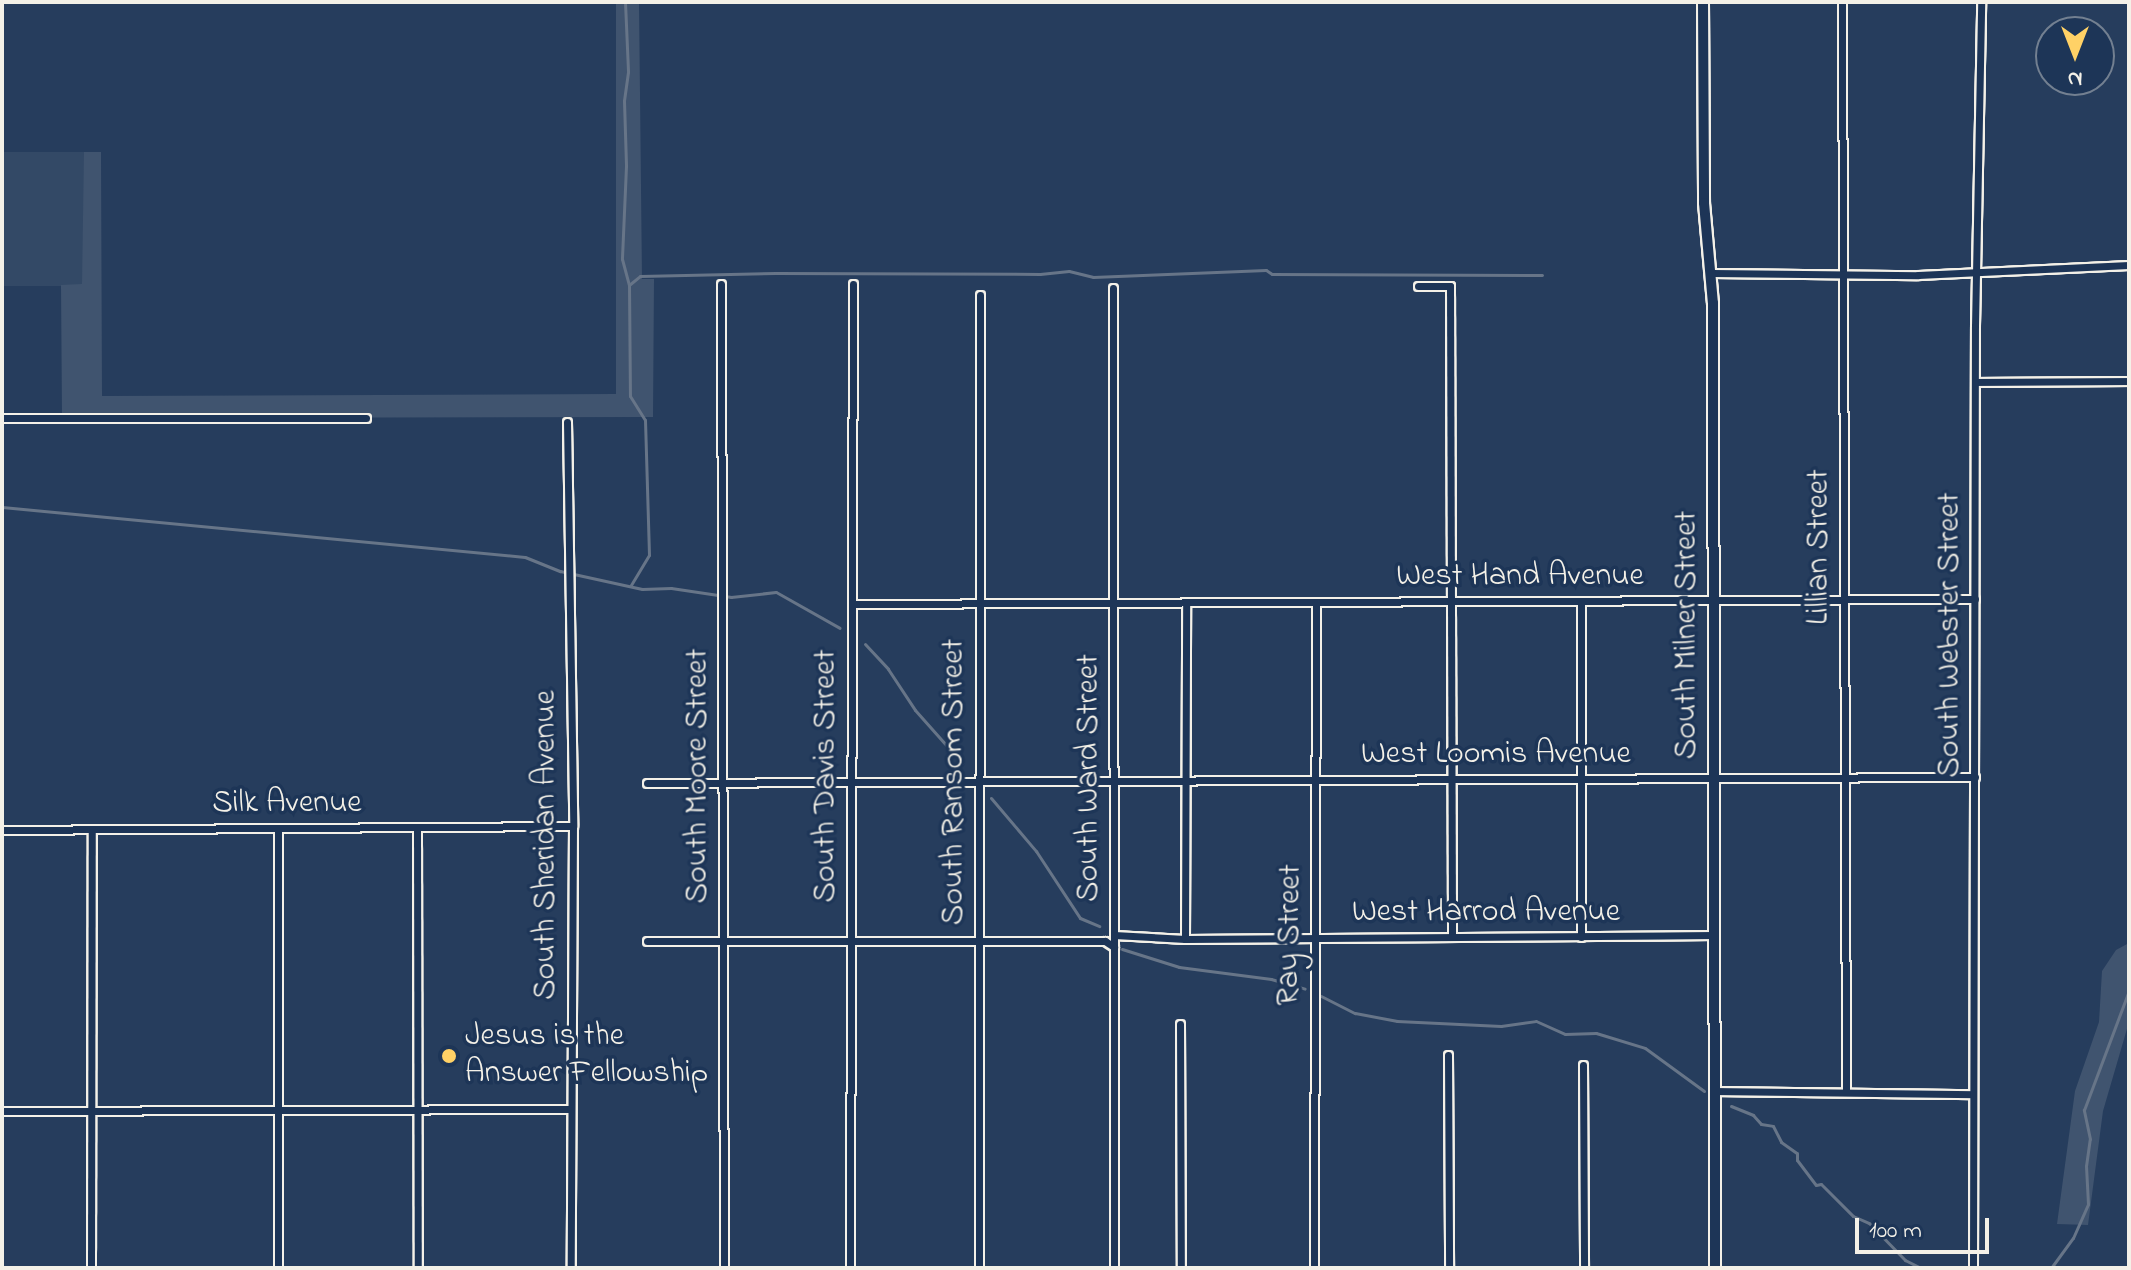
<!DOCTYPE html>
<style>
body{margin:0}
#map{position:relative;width:2131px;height:1270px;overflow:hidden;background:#263d5d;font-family:"Indie Flower",sans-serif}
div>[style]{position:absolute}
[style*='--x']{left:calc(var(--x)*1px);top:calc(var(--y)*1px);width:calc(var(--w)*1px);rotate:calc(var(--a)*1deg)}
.built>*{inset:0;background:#334966;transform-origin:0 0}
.green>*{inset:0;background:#40546f}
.stream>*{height:3px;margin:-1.5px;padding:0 1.5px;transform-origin:1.5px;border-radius:1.5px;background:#677588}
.roads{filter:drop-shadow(2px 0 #f4f1e8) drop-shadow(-2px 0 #f4f1e8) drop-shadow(0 2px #f4f1e8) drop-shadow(0 -2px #f4f1e8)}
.street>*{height:7px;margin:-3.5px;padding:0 3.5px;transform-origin:3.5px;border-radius:3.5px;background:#1d3557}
.secondary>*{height:10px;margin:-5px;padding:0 5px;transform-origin:5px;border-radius:5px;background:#1d3557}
.dots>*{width:22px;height:22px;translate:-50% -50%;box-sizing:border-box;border:4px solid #1d3557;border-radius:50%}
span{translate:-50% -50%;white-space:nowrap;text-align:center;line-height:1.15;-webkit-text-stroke:7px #1d3557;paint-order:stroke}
.street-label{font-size:32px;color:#f4f1e8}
.poi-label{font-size:32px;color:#f4f1e8}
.left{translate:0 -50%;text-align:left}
.frame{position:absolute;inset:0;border:4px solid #f4f1e8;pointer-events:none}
.north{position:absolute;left:2035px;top:16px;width:80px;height:80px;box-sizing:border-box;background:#1d3557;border:2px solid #738091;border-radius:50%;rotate:180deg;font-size:22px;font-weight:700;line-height:32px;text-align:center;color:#f4f1e8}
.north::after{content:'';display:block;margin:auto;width:28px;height:36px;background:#ffd166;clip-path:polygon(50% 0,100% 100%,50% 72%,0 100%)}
.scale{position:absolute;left:1855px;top:1218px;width:134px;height:36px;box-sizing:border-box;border:4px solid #f4f1e8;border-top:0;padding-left:10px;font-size:24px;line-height:28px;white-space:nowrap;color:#f4f1e8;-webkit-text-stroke:6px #1d3557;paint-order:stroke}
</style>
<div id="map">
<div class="built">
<div style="left:2px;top:152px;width:82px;height:134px"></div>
</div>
<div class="green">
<div style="clip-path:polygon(616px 2px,639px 2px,642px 279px,654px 279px,653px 417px,62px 418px,61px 285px,82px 284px,84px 152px,101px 152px,102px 396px,616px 394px)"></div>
<div style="clip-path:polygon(2129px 943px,2129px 1022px,2103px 1111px,2088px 1225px,2057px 1224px,2075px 1091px,2099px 1022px,2102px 971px,2116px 950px)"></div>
</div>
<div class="stream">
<div style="--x:625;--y:2;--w:70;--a:87.5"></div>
<div style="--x:628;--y:72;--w:29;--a:98"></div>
<div style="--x:624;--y:101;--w:65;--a:88.2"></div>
<div style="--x:626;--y:166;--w:93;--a:92.5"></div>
<div style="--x:622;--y:259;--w:27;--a:75"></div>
<div style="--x:629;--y:285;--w:111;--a:89.5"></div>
<div style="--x:630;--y:396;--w:28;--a:58"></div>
<div style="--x:645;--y:420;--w:135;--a:88.3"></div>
<div style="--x:649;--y:555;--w:35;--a:121"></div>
<div style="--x:629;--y:285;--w:14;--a:-39"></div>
<div style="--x:640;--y:276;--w:136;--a:-1.3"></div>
<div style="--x:776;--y:273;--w:264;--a:0.2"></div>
<div style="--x:1040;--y:274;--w:29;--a:-6"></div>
<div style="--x:1069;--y:271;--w:25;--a:14"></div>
<div style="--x:1093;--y:277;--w:173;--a:-2.3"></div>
<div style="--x:1266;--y:270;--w:7;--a:34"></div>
<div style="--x:1272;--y:274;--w:270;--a:0.2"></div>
<div style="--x:2;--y:507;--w:525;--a:5.46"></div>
<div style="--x:525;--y:557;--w:38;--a:22"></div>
<div style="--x:560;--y:571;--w:84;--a:12.4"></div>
<div style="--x:642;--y:589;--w:29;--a:-2"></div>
<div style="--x:671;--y:588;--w:61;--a:8.5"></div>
<div style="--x:731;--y:597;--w:45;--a:-6.3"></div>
<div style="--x:776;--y:592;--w:73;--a:29.4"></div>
<div style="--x:865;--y:644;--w:34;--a:47"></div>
<div style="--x:888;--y:669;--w:49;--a:56.6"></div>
<div style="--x:915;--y:710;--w:71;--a:48.4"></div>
<div style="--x:991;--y:798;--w:70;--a:49.7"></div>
<div style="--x:1036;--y:851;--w:80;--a:56.7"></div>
<div style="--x:1080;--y:918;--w:21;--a:23"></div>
<div style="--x:1122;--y:949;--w:60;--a:17.5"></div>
<div style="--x:1179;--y:967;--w:93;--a:7.4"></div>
<div style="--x:1271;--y:979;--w:35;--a:16"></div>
<div style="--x:1321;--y:996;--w:38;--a:27"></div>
<div style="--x:1355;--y:1013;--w:43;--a:10.8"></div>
<div style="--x:1397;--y:1021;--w:104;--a:2.8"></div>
<div style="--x:1501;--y:1026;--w:35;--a:-8"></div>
<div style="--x:1536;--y:1021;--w:32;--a:24"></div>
<div style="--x:1565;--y:1034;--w:31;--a:-2"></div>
<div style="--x:1596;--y:1033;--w:51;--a:17"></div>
<div style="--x:1645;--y:1048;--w:73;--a:36.1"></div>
<div style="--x:1731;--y:1106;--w:24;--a:22"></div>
<div style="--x:1753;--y:1115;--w:12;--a:48"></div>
<div style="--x:1761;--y:1124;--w:12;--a:9"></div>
<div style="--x:1773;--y:1126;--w:18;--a:63"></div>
<div style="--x:1781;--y:1142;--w:19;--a:35"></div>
<div style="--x:1797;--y:1153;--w:7;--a:90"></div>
<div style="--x:1797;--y:1160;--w:31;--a:53"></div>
<div style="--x:1816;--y:1185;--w:5;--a:-11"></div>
<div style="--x:1821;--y:1184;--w:45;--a:45"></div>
<div style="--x:1853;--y:1216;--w:17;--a:24"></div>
<div style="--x:1869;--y:1223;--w:52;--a:45.8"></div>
<div style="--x:1905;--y:1260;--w:18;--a:27"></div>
<div style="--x:2051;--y:1268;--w:37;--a:-54"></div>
<div style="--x:2073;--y:1238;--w:37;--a:-66"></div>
<div style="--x:2088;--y:1204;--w:38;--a:-93"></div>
<div style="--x:2086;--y:1166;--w:27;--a:-82"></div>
<div style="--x:2090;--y:1139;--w:30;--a:-102"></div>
<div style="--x:2084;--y:1110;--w:128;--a:-69.4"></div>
</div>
<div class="roads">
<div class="street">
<div style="--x:1842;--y:2;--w:1090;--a:89.79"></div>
<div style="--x:1712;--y:273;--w:206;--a:0.6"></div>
<div style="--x:1918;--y:275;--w:211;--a:-2.7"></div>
<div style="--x:721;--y:284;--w:984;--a:89.83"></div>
<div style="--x:1418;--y:286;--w:32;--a:0"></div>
<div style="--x:1450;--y:286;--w:651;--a:89.82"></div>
<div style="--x:1113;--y:288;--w:980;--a:89.94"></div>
<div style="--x:1975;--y:382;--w:154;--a:-0.4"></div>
<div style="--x:2;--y:418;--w:364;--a:0"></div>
<div style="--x:567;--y:422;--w:404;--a:89.1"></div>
<div style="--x:573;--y:826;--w:442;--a:90.3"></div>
<div style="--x:1581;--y:601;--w:336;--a:90"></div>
<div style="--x:852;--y:604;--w:1123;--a:-0.26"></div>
<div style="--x:647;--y:783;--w:1328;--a:-0.26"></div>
<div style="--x:417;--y:828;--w:440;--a:89.9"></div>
<div style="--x:2;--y:830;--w:571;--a:-0.4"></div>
<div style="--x:1114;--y:935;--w:71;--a:3.2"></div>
<div style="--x:1185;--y:939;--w:529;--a:-0.43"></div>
<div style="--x:1185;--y:939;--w:337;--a:-89.8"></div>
<div style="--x:647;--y:941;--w:458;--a:0"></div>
<div style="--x:1105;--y:941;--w:11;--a:34"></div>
<div style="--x:1180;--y:1024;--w:244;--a:89.8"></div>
<div style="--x:1448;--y:1055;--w:213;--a:89.7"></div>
<div style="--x:1583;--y:1065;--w:203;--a:89.7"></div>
<div style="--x:1716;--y:1091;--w:257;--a:0.7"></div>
<div style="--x:2;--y:1111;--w:569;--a:-0.2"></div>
<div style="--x:91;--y:1268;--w:439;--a:-89.9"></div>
<div style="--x:278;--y:1268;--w:440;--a:-90"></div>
<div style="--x:850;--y:1268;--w:984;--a:-89.83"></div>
<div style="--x:979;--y:1268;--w:973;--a:-89.94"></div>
<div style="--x:1314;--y:1268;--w:666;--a:-89.83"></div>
<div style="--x:1973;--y:1268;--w:942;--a:-89.88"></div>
<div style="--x:1975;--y:326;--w:324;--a:-88.9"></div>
</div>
<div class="secondary">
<div style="--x:1703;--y:2;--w:201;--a:89.7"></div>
<div style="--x:1704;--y:203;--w:100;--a:84.9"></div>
<div style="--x:1713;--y:303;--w:965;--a:89.88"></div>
</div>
</div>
<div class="dots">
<div style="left:449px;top:1056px;background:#ffd166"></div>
</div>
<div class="street-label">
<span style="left:1820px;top:547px;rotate:-90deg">Lillian Street</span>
<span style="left:1520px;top:577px">West Hand Avenue</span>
<span style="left:1688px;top:635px;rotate:-90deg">South Milner Street</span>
<span style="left:1951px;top:635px;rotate:-90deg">South Webster Street</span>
<span style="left:1496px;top:755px">West Loomis Avenue</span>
<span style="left:699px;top:776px;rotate:-90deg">South Moore Street</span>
<span style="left:827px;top:776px;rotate:-90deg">South Davis Street</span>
<span style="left:1090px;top:778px;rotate:-90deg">South Ward Street</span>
<span style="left:955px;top:782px;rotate:-90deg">South Ransom Street</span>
<span style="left:287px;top:804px">Silk Avenue</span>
<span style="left:547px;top:845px;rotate:-90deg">South Sheridan Avenue</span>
<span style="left:1486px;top:913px">West Harrod Avenue</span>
<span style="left:1291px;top:935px;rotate:-89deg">Ray Street</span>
</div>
<div class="poi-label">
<span class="left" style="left:465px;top:1056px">Jesus is the<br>Answer Fellowship</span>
</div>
<div class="frame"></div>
<div class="north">N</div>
<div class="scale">100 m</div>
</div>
